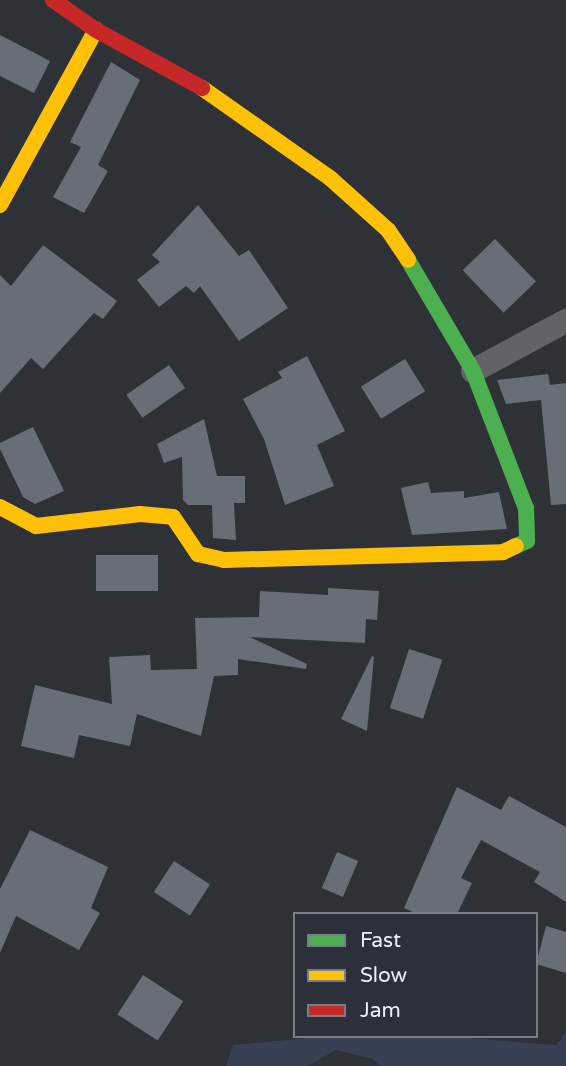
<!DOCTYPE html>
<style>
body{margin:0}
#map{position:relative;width:566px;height:1066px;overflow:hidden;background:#2e3136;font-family:"Varela Round",sans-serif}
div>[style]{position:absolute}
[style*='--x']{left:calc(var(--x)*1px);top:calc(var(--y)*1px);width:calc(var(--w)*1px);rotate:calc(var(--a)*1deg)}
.green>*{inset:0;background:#384154}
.building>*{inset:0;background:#686e77;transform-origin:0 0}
.street>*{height:24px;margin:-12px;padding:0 12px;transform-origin:12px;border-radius:12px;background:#636366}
.fast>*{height:16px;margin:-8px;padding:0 8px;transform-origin:8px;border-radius:8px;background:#4caf50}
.slow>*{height:16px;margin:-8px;padding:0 8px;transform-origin:8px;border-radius:8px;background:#ffc107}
.jam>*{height:16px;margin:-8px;padding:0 8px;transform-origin:8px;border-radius:8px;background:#c62828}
span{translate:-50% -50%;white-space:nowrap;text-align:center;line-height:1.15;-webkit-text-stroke:7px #2b303a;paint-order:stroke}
.legend{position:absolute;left:293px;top:912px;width:245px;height:126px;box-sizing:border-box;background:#2b303a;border:2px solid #787d86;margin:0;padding:9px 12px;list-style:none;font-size:21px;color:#ecf0f7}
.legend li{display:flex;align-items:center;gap:14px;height:35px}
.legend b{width:35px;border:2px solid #787d86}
</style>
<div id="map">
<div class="green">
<div style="clip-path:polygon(566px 1033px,566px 1066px,380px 1066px,373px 1059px,336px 1050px,308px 1066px,226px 1066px,233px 1045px,331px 1036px,444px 1036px,556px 1045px)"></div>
</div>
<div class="building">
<div style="clip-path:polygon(0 35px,50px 61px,34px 93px,0 76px)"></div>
<div style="clip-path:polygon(111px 62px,140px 80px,98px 165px,108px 171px,84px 213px,53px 197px,81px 147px,70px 142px)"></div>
<div style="clip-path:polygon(198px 205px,239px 256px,249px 250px,288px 308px,239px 341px,200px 286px,194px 293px,186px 286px,159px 307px,137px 280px,160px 262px,152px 255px)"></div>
<div style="left:495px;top:239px;width:59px;height:45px;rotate:46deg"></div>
<div style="clip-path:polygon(43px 245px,117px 301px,103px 319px,94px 313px,43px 369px,31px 358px,0 393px,0 275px,11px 286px)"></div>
<div style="clip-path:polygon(307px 356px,345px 431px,317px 445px,334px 486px,285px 505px,264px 439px,243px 399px,282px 378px,278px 372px)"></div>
<div style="left:405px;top:359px;width:38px;height:52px;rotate:58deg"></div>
<div style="left:169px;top:365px;width:28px;height:52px;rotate:55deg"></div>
<div style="clip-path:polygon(548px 374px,550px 385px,566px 383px,566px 504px,551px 505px,541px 400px,506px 404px,497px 380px)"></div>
<div style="clip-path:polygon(204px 419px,217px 476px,245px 476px,245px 503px,234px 503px,236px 540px,213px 538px,212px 505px,188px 505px,183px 500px,182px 457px,164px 463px,157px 444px)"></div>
<div style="clip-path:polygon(33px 427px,64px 491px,35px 504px,23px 497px,0 449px,0 443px)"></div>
<div style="clip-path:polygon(428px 482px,431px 493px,464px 491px,464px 498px,499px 492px,507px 529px,412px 535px,401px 488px)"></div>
<div style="left:158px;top:555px;width:36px;height:62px;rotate:90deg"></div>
<div style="clip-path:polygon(328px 588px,379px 591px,377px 620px,366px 619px,365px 643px,250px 637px,307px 664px,306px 669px,238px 659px,238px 675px,214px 676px,201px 736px,137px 714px,130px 746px,79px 735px,74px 758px,21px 746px,35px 685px,112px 704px,109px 657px,150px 655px,151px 670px,197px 669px,195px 618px,259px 617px,260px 591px,328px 595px)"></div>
<div style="left:409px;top:649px;width:35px;height:62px;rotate:18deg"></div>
<div style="clip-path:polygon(372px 656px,374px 657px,367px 731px,341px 719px)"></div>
<div style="clip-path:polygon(457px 787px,501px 810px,509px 796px,566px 827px,566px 902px,534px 882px,540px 872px,481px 840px,461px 878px,472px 883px,457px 914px,417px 914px,404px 908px)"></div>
<div style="clip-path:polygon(30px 830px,108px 867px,91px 908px,100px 913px,79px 950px,16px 916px,0 953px,0 889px)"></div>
<div style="left:337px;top:852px;width:23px;height:39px;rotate:23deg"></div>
<div style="left:174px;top:861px;width:43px;height:37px;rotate:33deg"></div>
<div style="clip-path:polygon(546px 926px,566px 932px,566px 973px,536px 964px)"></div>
<div style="left:143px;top:975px;width:48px;height:47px;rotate:33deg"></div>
</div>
<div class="street">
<div style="--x:473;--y:371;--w:106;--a:-28.3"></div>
</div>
<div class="fast">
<div style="--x:408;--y:260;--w:129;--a:59.6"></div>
<div style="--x:473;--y:371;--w:147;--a:68.9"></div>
<div style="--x:526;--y:508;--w:33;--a:88"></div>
<div style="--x:527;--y:541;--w:12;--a:156"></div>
</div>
<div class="slow">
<div style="--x:202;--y:88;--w:156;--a:35.1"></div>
<div style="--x:330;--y:178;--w:78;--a:41.9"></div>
<div style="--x:388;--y:230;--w:36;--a:56"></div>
<div style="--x:0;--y:205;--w:200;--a:-61.3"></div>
<div style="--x:0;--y:507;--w:41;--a:27.8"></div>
<div style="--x:36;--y:526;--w:105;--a:-6.6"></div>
<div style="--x:140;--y:514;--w:33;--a:5"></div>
<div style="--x:173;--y:517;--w:45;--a:56"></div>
<div style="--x:198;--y:554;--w:27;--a:13"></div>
<div style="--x:224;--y:560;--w:279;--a:-1.6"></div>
<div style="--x:503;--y:552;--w:14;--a:-25"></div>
</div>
<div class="jam">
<div style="--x:53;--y:0;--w:52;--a:34.9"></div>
<div style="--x:96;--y:30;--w:121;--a:28.7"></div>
</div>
<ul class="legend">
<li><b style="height:9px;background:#4caf50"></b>Fast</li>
<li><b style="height:9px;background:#ffc107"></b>Slow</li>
<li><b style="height:9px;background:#c62828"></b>Jam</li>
</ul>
</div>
